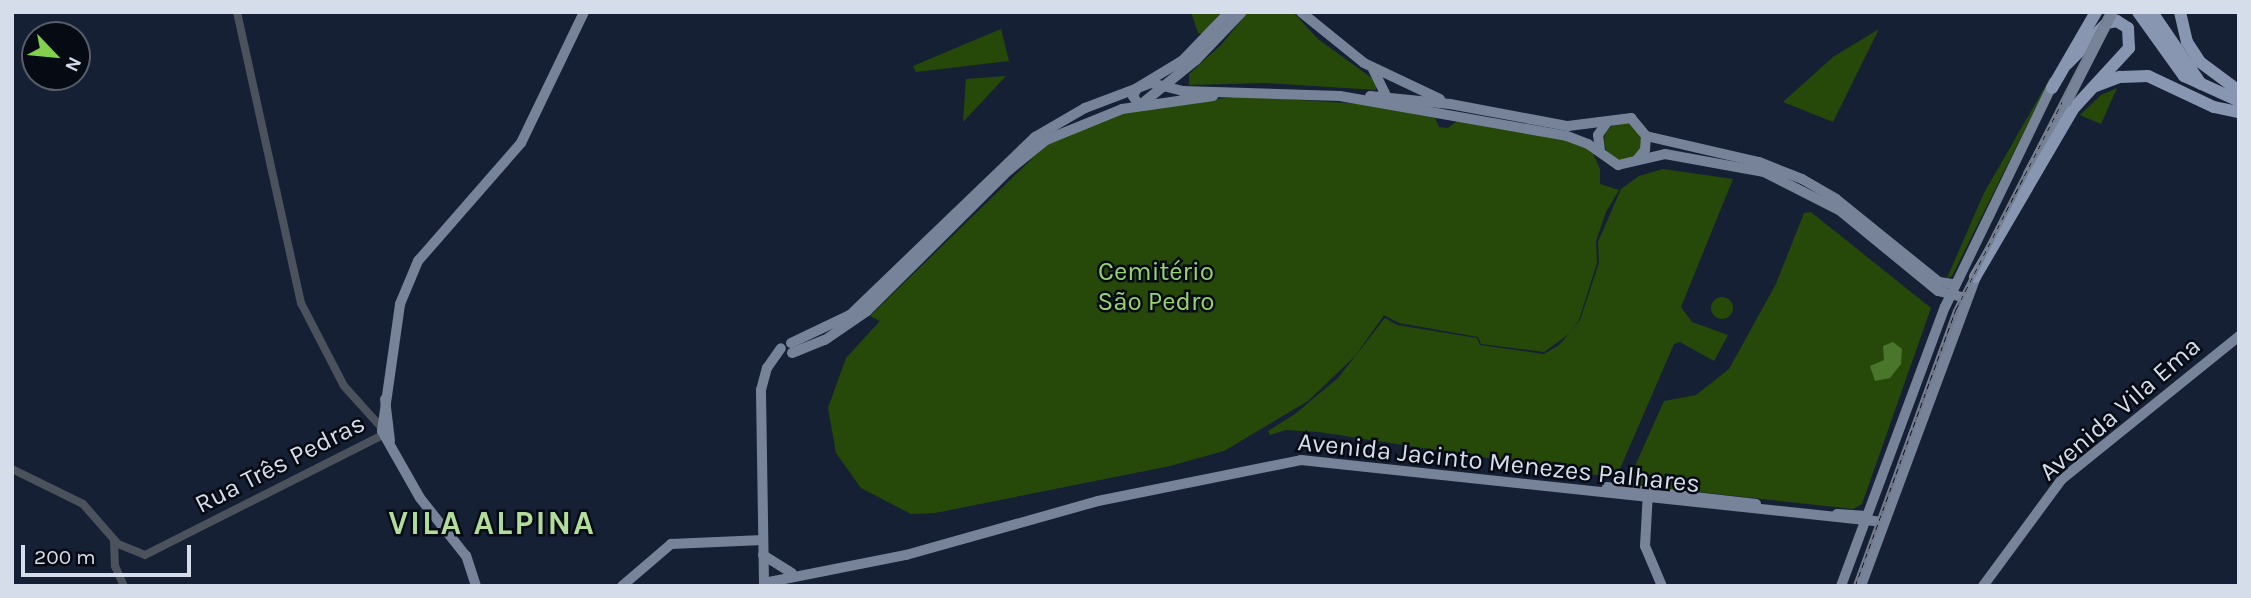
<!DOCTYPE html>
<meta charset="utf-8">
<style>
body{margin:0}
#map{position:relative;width:2251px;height:598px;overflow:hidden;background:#152035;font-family:Karla,sans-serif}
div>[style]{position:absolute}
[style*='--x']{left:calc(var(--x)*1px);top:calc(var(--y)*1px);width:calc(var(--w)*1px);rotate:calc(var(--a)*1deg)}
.green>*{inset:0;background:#26490a}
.round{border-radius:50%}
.water>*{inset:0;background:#4a762c}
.minor>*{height:8px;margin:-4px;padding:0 4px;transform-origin:4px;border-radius:4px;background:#4c525c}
.major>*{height:10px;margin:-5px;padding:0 5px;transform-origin:5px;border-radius:5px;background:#778399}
.highway>*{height:12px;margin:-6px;padding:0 6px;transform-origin:6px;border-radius:6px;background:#8896b1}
.rail>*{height:4.5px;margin-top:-2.25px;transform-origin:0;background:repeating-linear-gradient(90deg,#060a13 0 5px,#757f90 0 10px);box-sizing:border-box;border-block:2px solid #757f90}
.major-bridge>*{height:10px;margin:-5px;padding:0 5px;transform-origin:5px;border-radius:5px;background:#778399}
.highway-bridge>*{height:12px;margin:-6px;padding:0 6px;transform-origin:6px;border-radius:6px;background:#8896b1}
span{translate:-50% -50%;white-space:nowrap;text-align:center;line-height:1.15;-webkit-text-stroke:5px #060a13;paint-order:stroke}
.park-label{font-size:26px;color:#97d471}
.street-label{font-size:26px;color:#d5ddeb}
.district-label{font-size:33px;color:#b1dc9a;font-weight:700;letter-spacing:2px}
.frame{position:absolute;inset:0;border:14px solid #d5ddeb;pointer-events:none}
.north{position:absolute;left:21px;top:21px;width:70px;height:70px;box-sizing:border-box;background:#060a13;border:2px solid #595e69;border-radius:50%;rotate:116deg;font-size:19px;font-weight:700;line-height:28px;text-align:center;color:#d5ddeb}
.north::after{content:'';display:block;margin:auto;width:24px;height:32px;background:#83d04e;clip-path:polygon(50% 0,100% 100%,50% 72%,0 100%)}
.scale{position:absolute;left:21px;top:545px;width:170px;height:32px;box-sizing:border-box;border:4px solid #d5ddeb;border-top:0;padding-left:9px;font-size:21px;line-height:24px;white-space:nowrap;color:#d5ddeb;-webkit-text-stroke:5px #060a13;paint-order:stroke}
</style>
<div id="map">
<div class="green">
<div style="clip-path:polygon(1191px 12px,1221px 12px,1203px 34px,1198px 33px)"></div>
<div style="clip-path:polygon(1248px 12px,1293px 12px,1318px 39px,1376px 81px,1376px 90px,1266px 83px,1189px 85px,1189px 74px,1221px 45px)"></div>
<div style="clip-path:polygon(1001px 29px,1009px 61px,916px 72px,913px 66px)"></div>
<div style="clip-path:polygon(1879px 29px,1833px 122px,1783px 102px,1833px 57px)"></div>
<div style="clip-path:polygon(2053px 73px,1952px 276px,1947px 278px,1984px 193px)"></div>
<div style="clip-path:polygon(1006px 76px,963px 122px,966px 79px)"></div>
<div style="clip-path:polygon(2117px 88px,2101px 124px,2080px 115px,2101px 95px)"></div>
<div style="clip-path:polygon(1240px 96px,1361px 104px,1435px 118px,1439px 127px,1448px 128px,1457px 121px,1578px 142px,1592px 151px,1600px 169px,1600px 184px,1619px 190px,1606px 212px,1596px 241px,1597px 263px,1579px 320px,1570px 332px,1580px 320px,1599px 263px,1598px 242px,1621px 189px,1639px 176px,1663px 169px,1733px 179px,1681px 307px,1692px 322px,1728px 335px,1714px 361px,1680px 342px,1674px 344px,1616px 478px,1319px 432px,1286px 430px,1270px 435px,1268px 431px,1295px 414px,1338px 378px,1385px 318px,1397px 325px,1477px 338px,1480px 345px,1544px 354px,1559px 345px,1569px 334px,1544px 352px,1481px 344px,1478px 337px,1399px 323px,1384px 315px,1355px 356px,1308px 401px,1224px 451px,1170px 466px,935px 513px,911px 514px,861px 488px,836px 453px,828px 408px,846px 358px,880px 321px,870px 316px,1045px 146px,1088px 123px,1140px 109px)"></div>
<div class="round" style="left:1604px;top:122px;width:38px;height:38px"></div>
<div style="clip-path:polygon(1811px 212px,1931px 308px,1862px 504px,1853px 509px,1627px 484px,1664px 401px,1696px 395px,1729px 369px,1776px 284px,1804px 213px)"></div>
<div class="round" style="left:1711px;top:297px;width:22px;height:22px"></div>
</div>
<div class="water">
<div style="clip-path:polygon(1893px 342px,1902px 349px,1901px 364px,1890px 378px,1875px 381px,1870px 366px,1884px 360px,1883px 346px)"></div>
</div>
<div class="minor">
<div style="--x:237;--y:12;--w:298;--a:77.6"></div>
<div style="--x:301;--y:303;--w:93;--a:62.6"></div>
<div style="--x:344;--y:386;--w:55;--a:47.9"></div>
<div style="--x:12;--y:469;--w:79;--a:26.2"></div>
<div style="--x:83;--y:504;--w:53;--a:48.8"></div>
<div style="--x:118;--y:544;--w:29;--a:22"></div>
<div style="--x:145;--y:555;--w:271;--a:-26.8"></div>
<div style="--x:114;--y:540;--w:26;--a:88"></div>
<div style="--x:115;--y:566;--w:22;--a:66"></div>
</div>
<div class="major">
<div style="--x:1301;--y:12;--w:81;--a:39"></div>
<div style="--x:1364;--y:63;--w:84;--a:25.3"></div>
<div style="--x:1373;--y:69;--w:34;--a:64"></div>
<div style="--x:1370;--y:96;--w:80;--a:5.7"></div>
<div style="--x:1450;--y:104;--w:120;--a:10.6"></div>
<div style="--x:1568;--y:126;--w:64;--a:-7.2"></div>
<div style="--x:1631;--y:118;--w:23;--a:50"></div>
<div style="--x:1646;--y:136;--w:14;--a:94"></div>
<div style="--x:1645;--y:150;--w:13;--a:129"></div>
<div style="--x:1144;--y:102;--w:67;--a:-38.9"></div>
<div style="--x:1196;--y:60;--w:66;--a:-46.2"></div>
<div style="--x:1139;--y:105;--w:11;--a:-124"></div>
<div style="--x:1133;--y:96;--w:9;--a:-63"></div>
<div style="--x:1137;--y:88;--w:54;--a:-31.3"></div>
<div style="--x:1183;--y:60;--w:66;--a:-46.2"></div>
<div style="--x:1646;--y:136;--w:116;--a:13"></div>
<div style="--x:1759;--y:162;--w:46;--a:21.6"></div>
<div style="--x:1802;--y:179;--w:39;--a:30"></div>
<div style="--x:1836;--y:199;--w:132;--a:38.9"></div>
<div style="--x:1939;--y:282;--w:15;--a:8"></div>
<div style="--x:1600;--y:151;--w:16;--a:-97"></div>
<div style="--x:1598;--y:135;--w:16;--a:-55"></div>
<div style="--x:2028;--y:174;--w:82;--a:-61.6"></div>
<div style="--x:791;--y:343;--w:65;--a:-25.4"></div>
<div style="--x:850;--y:315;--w:257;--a:-43.9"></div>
<div style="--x:1035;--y:137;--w:58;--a:-30.1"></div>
<div style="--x:1085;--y:108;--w:71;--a:-20.7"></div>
<div style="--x:1151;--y:83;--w:32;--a:14"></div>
<div style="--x:1182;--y:91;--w:158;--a:1.8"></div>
<div style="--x:1340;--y:96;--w:230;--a:10"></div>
<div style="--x:1567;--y:136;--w:22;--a:21"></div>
<div style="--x:1588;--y:144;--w:37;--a:35"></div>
<div style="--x:1618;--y:165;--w:48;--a:-13.2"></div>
<div style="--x:1665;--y:154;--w:101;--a:10.3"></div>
<div style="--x:1764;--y:172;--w:84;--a:26.9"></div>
<div style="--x:1839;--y:210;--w:128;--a:39.3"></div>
<div style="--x:1938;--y:291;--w:29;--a:14"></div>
<div style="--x:792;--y:353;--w:35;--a:-22"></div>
<div style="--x:825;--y:340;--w:51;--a:-34.6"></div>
<div style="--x:867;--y:311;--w:200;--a:-44.8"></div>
<div style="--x:1009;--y:170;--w:48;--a:-39"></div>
<div style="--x:1046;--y:140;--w:82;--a:-22.2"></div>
<div style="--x:1122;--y:109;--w:92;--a:-8.1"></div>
<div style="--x:385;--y:399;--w:42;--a:83.2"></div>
<div style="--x:1607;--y:487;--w:150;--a:6.5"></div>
<div style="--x:1648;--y:492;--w:54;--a:93.2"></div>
<div style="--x:1645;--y:546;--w:43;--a:67"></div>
<div style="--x:1837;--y:514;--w:29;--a:4"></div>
<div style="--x:763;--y:555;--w:34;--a:32"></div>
<div style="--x:764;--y:583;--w:145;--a:-11.2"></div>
<div style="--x:906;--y:555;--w:199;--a:-15.7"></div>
<div style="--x:1098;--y:501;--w:207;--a:-11.4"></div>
<div style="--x:1301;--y:460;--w:586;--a:6.07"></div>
<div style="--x:764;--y:583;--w:193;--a:-90.9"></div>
<div style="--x:761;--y:390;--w:23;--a:-75"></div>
<div style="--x:767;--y:368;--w:24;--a:-55"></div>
<div style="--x:476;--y:586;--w:32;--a:-108"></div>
<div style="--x:466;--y:556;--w:74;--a:-128.4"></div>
<div style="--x:420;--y:498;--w:77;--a:-119.6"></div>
<div style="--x:382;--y:431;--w:128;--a:-81.9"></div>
<div style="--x:400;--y:304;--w:47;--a:-67.3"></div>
<div style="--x:418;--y:261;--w:157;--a:-48.9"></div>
<div style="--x:521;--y:143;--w:145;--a:-64.3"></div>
<div style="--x:622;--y:586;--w:65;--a:-40.6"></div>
<div style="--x:671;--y:544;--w:92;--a:-2.5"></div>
<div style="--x:1841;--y:586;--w:298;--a:-69.6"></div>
<div style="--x:1945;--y:307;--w:250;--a:-64.2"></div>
<div style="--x:1861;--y:586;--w:335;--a:-69.6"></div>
<div style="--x:1983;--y:586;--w:133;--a:-53.6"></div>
<div style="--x:2062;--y:479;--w:228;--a:-38.9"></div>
</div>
<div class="highway">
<div style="--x:2152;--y:12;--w:87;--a:55.8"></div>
<div style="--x:2180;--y:12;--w:31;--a:77"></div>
<div style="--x:2187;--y:42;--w:24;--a:57"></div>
<div style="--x:2200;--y:62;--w:49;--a:36.6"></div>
<div style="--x:2096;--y:86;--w:26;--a:-21"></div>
<div style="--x:2120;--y:77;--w:28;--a:-2"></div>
<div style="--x:2148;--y:76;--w:73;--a:25.2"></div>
<div style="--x:2214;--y:107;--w:24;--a:12"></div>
<div style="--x:2052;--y:88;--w:88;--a:-59.9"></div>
<div style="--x:1975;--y:277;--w:194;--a:-59.7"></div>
<div style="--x:2073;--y:109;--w:83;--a:-47.4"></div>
<div style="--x:2129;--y:48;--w:20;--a:-93"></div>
<div style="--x:2128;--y:28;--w:13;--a:-148"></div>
<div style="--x:2117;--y:21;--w:10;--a:169"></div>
<div style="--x:2107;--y:23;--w:57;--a:134.3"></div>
</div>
<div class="rail">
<div style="--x:1855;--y:586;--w:295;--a:-70"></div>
<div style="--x:1956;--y:309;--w:334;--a:-62.9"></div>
</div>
<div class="major-bridge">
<div style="--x:2067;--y:102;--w:101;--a:-62.9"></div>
</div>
<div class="highway-bridge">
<div style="--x:2138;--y:12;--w:79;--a:54.3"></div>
<div style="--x:2184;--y:76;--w:60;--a:24.4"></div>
</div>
<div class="park-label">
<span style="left:1156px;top:287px">Cemitério<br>São Pedro</span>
</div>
<div class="street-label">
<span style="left:2120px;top:409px;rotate:-41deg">Avenida Vila Ema</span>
<span style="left:1499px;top:463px;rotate:6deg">Avenida Jacinto Menezes Palhares</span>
<span style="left:280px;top:464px;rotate:-27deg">Rua Três Pedras</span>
</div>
<div class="district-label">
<span style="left:492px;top:524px">VILA ALPINA</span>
</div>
<div class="frame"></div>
<div class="north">N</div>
<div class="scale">200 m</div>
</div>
